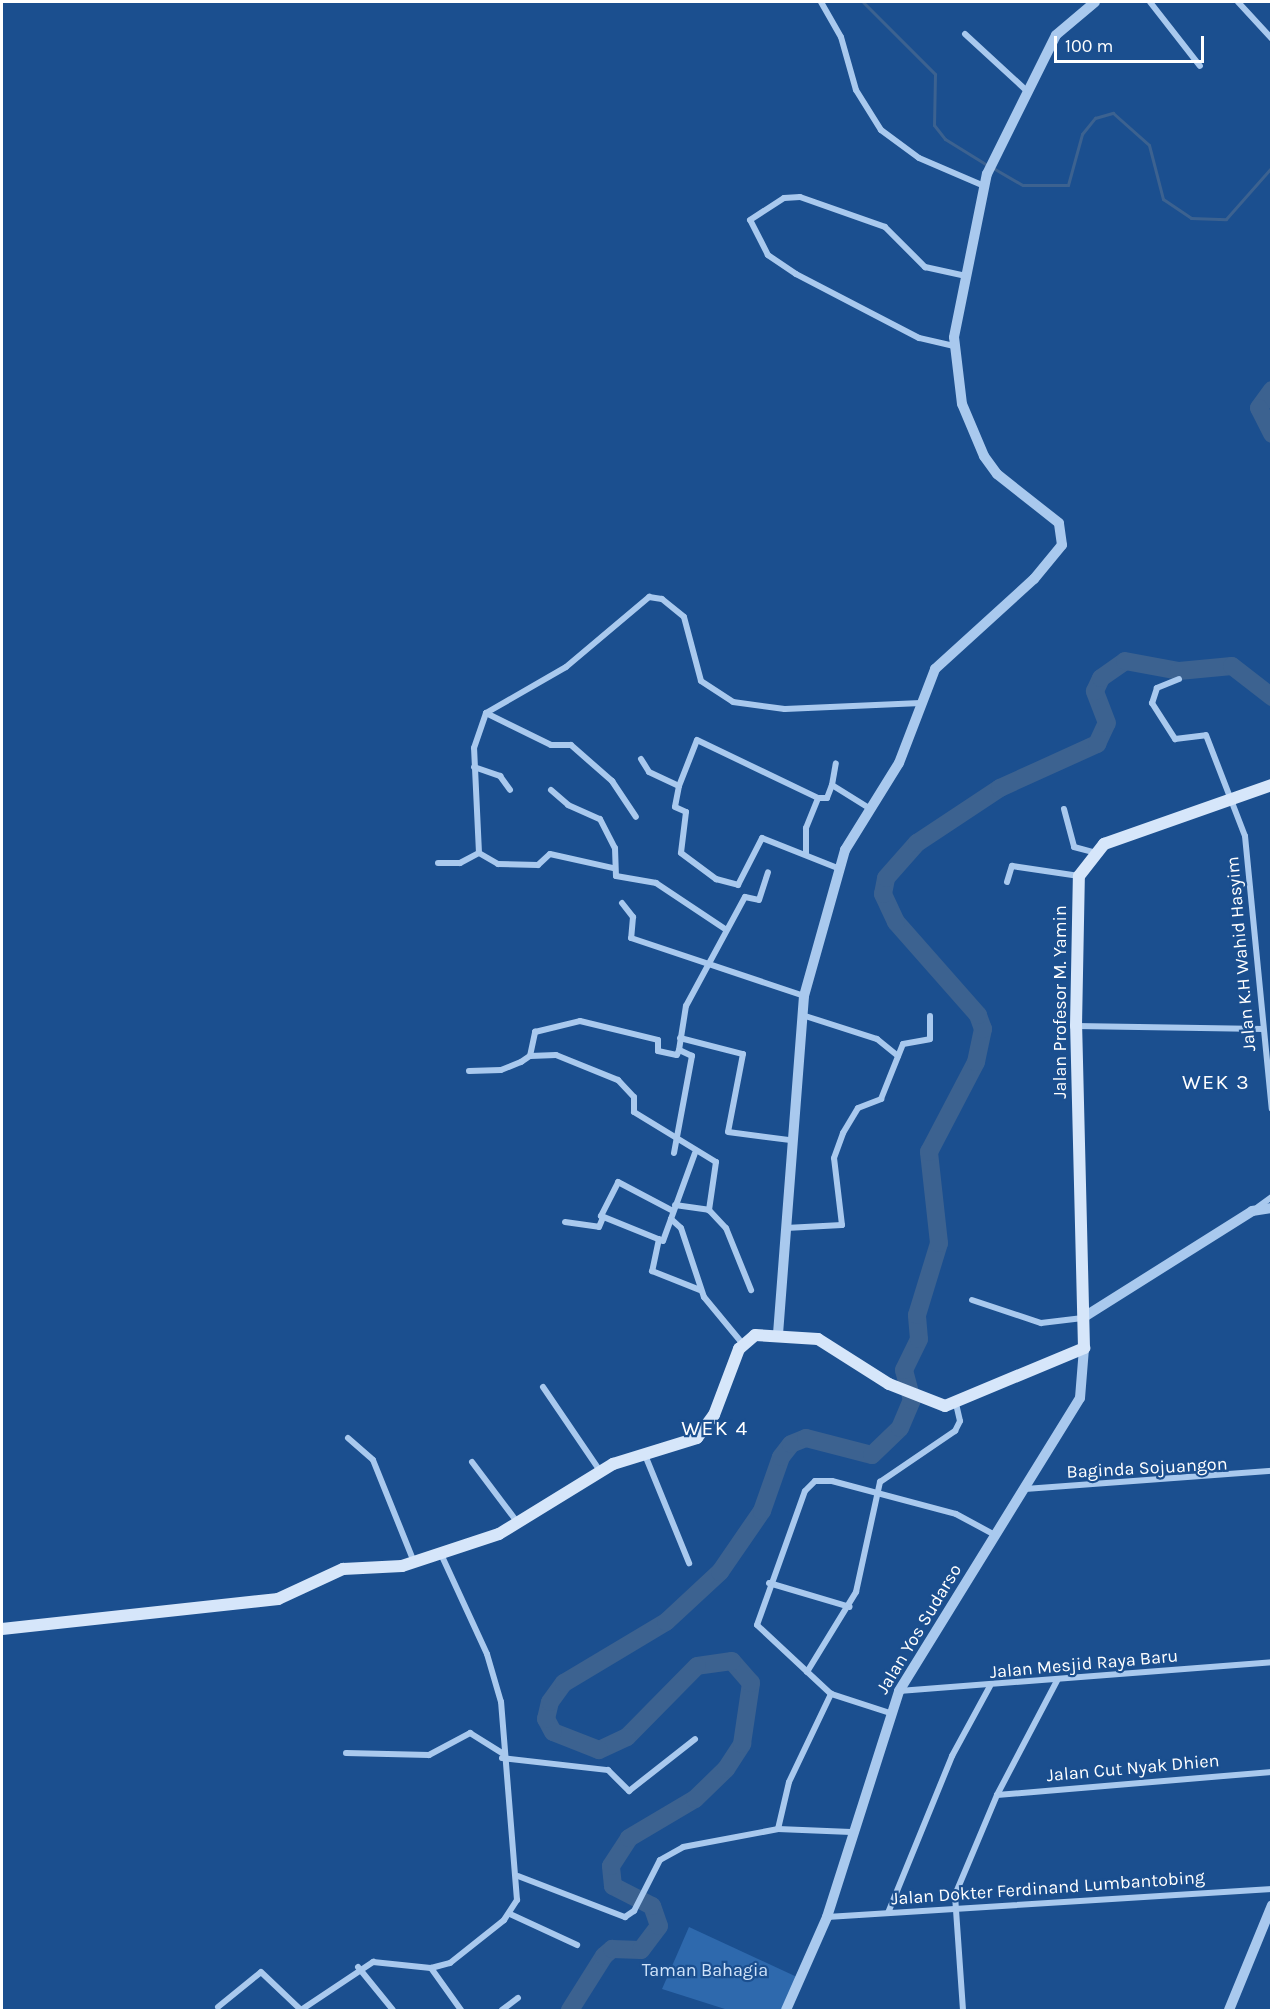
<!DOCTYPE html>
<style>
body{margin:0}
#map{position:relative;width:1273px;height:2012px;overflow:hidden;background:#1b4f8f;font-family:Karla,sans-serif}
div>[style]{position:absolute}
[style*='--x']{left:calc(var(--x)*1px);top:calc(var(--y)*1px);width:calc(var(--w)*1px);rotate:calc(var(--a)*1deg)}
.green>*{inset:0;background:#2e69ad}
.stream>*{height:3px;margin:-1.5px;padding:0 1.5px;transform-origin:1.5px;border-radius:1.5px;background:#3c6290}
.river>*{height:18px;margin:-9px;padding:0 9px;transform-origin:9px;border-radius:9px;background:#3c6290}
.minor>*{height:6px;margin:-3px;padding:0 3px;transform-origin:3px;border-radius:3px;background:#a9c9ee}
.tertiary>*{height:10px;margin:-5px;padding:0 5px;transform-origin:5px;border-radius:5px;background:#a9c9ee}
.secondary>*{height:12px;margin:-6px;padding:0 6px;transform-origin:6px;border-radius:6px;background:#d6e6fa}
span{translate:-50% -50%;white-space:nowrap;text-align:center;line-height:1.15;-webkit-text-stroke:4.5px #1b4f8f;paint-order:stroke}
.street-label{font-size:18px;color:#fff}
.park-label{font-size:18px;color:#cfe3fa}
.quarter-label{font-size:21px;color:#fff;letter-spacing:1.5px}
.frame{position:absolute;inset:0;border:3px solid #fff;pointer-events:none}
.scale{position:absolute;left:1054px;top:36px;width:150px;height:27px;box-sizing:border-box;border:3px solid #fff;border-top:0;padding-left:8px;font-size:18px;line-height:21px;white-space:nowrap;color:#fff;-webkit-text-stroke:4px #1b4f8f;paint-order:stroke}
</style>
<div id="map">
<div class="green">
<div style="clip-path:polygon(689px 1927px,797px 1977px,781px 2010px,728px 2010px,662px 1989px)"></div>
</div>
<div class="stream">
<div style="--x:863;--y:2;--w:102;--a:45"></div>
<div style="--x:935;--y:74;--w:51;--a:91.1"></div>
<div style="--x:934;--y:125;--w:18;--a:52"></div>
<div style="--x:945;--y:139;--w:49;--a:31.8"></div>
<div style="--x:993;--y:168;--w:34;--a:30"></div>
<div style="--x:1023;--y:185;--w:45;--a:0"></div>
<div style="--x:1068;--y:185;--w:53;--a:-74.6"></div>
<div style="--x:1082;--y:134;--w:21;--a:-51"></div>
<div style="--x:1095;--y:118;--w:19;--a:-16"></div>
<div style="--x:1113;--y:113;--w:48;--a:41.6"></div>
<div style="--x:1149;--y:145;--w:56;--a:75.5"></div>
<div style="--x:1163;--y:199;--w:34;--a:34"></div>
<div style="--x:1191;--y:218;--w:35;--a:2"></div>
<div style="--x:1226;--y:219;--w:69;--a:-48.5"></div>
</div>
<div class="river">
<div style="--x:1272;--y:390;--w:22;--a:126"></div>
<div style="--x:1259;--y:408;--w:29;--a:63"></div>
<div style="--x:570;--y:2010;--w:64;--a:-57.8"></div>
<div style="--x:604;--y:1956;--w:11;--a:-41"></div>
<div style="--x:612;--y:1949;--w:29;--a:2"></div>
<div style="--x:641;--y:1950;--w:30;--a:-53"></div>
<div style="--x:659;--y:1926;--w:21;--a:-109"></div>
<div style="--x:652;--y:1906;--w:44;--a:-152.9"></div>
<div style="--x:613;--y:1886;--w:20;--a:-96"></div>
<div style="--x:611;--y:1866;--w:33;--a:-57"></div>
<div style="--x:629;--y:1838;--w:77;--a:-30.6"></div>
<div style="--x:695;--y:1799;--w:43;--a:-44.1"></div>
<div style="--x:726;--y:1769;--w:30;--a:-57"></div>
<div style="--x:742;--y:1744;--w:62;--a:-81.6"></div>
<div style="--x:751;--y:1683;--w:29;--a:-131"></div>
<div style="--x:732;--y:1661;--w:35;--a:172"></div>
<div style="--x:697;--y:1666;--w:100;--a:134.6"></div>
<div style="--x:627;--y:1737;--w:31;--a:155"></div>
<div style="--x:599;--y:1750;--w:49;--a:-158.6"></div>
<div style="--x:553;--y:1732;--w:15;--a:-118"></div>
<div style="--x:546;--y:1719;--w:17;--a:-77"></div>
<div style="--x:550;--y:1702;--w:24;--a:-54"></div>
<div style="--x:564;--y:1683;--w:119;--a:-30.9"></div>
<div style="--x:666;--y:1622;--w:74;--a:-42.8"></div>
<div style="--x:720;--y:1572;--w:74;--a:-55.5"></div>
<div style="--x:762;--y:1511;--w:57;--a:-70.6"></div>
<div style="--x:781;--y:1457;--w:16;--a:-52"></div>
<div style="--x:791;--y:1444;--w:16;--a:-22"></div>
<div style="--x:806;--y:1438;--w:68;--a:14.4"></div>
<div style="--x:872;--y:1455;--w:39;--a:-44"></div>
<div style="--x:900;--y:1428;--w:30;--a:-67"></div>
<div style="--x:912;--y:1400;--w:31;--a:-105"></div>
<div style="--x:904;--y:1370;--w:34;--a:-64"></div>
<div style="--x:919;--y:1339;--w:24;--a:-95"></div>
<div style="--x:917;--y:1315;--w:75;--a:-73"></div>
<div style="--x:939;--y:1243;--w:92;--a:-96.3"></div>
<div style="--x:929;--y:1152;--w:102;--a:-62.4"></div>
<div style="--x:976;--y:1062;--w:34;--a:-78"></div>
<div style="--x:983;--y:1029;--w:15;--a:-110"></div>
<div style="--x:978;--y:1015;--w:124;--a:-131.4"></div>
<div style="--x:896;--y:922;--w:31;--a:-115"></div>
<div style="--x:883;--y:894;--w:16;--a:-79"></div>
<div style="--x:886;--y:878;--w:47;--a:-48.5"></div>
<div style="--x:917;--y:843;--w:100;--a:-33.5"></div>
<div style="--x:1000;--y:788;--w:107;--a:-24.4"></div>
<div style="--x:1097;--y:744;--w:23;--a:-65"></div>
<div style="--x:1107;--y:723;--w:34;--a:-111"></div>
<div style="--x:1095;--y:691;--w:14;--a:-65"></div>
<div style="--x:1101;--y:678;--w:29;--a:-35"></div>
<div style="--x:1125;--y:661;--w:55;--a:10.5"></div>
<div style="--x:1179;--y:671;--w:53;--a:-5.4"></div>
<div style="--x:1232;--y:666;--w:51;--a:37.8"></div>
</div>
<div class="minor">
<div style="--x:821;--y:2;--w:40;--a:60.3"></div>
<div style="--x:841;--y:37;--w:55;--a:74.2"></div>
<div style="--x:856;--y:90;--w:47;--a:58"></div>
<div style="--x:881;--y:130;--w:47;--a:36.4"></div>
<div style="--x:919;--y:158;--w:71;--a:23.3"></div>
<div style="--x:1150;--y:2;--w:81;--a:52"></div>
<div style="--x:1238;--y:2;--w:50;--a:47.4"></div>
<div style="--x:965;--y:34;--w:83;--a:42.6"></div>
<div style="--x:954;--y:346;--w:36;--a:-167"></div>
<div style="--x:919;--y:338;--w:139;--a:-152.5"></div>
<div style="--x:796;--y:274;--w:34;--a:-146"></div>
<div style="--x:768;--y:255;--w:39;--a:-117"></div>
<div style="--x:750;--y:220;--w:40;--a:-32.9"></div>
<div style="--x:784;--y:198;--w:16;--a:-4"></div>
<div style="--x:800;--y:197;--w:90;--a:19.4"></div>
<div style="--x:885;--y:227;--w:57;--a:45"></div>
<div style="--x:925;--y:267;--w:42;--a:12.4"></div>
<div style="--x:1179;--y:679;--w:24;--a:158"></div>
<div style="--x:1157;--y:688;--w:16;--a:108"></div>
<div style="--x:1152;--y:703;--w:43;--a:57.4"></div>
<div style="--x:1175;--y:739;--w:31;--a:-7"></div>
<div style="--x:1206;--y:735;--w:108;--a:68.9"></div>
<div style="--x:1245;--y:836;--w:274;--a:84.4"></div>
<div style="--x:486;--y:713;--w:72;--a:26.2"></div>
<div style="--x:551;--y:745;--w:20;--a:0"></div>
<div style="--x:571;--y:745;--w:55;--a:41.3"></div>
<div style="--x:612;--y:781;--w:43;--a:56.3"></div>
<div style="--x:641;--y:759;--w:15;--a:58"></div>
<div style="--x:649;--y:772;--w:33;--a:25"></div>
<div style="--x:679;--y:786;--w:21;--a:101"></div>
<div style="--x:675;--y:807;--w:12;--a:24"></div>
<div style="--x:686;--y:812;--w:41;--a:97"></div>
<div style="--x:681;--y:853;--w:44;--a:36.6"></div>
<div style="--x:716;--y:879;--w:23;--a:15"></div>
<div style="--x:738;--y:885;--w:53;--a:-62.9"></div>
<div style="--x:762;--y:838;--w:84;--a:21.7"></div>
<div style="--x:474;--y:767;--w:28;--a:19"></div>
<div style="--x:500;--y:776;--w:17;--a:54"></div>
<div style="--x:832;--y:785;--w:22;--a:-80"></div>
<div style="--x:679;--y:786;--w:49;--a:-68.6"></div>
<div style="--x:697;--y:740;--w:134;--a:25.6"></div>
<div style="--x:818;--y:798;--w:9;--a:0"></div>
<div style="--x:827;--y:798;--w:14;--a:-69"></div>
<div style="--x:832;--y:785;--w:44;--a:31.9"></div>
<div style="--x:551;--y:790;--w:23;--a:41"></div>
<div style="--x:568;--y:805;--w:35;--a:24"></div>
<div style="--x:600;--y:819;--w:33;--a:63"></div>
<div style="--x:615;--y:848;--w:28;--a:88"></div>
<div style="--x:616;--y:876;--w:41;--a:9.9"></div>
<div style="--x:656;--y:883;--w:83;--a:33.7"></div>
<div style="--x:1064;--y:809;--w:39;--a:75"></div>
<div style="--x:1074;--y:847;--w:20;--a:15"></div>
<div style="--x:479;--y:853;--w:22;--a:30"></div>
<div style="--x:498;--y:864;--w:40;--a:1.4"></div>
<div style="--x:538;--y:865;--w:16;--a:-43"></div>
<div style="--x:550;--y:854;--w:65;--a:12.5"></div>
<div style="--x:806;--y:854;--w:26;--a:-90"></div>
<div style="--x:806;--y:828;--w:32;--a:-68"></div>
<div style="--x:438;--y:863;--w:22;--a:0"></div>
<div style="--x:460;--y:863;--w:21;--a:-28"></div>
<div style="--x:479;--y:853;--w:105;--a:-92.7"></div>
<div style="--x:474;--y:748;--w:37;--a:-71"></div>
<div style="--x:486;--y:713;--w:92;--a:-29.9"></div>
<div style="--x:566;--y:667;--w:109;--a:-40.1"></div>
<div style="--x:649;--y:597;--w:13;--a:9"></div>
<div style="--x:662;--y:599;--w:28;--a:39"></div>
<div style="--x:684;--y:617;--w:66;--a:75.1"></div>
<div style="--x:701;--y:681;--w:38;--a:33"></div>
<div style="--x:733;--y:702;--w:52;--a:7.7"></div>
<div style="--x:785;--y:709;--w:136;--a:-2.5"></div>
<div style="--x:1007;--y:882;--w:17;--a:-73"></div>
<div style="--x:1012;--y:866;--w:68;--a:8.5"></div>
<div style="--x:622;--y:903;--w:18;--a:52"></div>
<div style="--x:633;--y:917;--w:21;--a:95"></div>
<div style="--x:631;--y:938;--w:182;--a:18.5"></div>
<div style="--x:802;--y:1015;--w:79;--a:17.7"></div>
<div style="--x:877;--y:1039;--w:27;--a:39"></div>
<div style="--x:1076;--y:1026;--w:187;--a:0.9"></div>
<div style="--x:680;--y:1038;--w:65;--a:14.3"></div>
<div style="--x:743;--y:1054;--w:79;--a:100.9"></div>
<div style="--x:728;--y:1132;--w:63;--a:7.4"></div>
<div style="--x:530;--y:1056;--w:26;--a:-2"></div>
<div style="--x:556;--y:1055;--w:67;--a:22"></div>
<div style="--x:618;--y:1080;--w:23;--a:47"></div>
<div style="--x:634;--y:1097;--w:15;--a:90"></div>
<div style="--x:634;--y:1112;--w:96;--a:31.4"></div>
<div style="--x:716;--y:1162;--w:49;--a:98.3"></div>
<div style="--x:709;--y:1210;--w:25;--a:47"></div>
<div style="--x:726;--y:1228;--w:67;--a:68"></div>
<div style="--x:469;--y:1071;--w:32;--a:-2"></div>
<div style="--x:501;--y:1070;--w:22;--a:-22"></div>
<div style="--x:521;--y:1062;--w:11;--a:-34"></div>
<div style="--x:530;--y:1056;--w:25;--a:-78"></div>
<div style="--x:535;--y:1032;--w:46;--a:-13.7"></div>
<div style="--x:580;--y:1021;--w:80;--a:13.7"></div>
<div style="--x:658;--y:1040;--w:11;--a:90"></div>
<div style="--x:658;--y:1051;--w:19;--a:12"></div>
<div style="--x:677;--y:1055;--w:5;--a:-68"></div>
<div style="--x:674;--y:1153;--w:99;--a:-79.5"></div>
<div style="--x:692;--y:1056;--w:14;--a:-155"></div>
<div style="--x:679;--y:1050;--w:45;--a:-81"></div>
<div style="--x:686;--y:1006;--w:124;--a:-61.6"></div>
<div style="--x:745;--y:897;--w:14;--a:12"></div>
<div style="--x:759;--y:900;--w:29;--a:-72"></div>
<div style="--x:695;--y:1153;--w:70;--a:110"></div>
<div style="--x:671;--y:1219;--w:13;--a:42"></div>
<div style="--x:681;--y:1228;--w:73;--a:71.6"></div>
<div style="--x:704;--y:1297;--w:60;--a:50.4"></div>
<div style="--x:675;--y:1205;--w:34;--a:8"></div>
<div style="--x:1258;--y:1207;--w:17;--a:-36"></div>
<div style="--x:671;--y:1219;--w:23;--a:110"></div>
<div style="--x:663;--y:1241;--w:67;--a:-158"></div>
<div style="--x:601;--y:1216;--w:38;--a:-63"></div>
<div style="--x:618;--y:1182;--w:62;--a:27.8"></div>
<div style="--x:565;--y:1222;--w:34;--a:8"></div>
<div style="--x:599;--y:1227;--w:8;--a:-67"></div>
<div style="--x:786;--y:1228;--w:56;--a:-3.1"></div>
<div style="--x:842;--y:1225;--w:67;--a:-96.8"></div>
<div style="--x:834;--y:1158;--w:27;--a:-70"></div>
<div style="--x:843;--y:1133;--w:29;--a:-59"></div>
<div style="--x:858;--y:1108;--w:25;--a:-21"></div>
<div style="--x:881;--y:1099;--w:59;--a:-68.2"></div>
<div style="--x:903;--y:1044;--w:27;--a:-10"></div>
<div style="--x:930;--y:1039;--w:23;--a:-90"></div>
<div style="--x:659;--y:1239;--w:33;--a:102"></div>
<div style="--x:652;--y:1271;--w:52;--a:21.6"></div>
<div style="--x:972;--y:1300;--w:73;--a:18.4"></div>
<div style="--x:1041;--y:1323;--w:42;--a:-6.8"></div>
<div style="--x:543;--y:1387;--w:102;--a:55.8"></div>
<div style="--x:348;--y:1438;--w:33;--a:41"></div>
<div style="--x:373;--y:1460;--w:110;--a:68.1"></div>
<div style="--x:645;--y:1455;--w:117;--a:67.8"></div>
<div style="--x:472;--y:1462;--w:76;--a:53"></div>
<div style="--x:1025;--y:1489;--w:248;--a:-4.2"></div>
<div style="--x:769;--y:1583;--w:84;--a:16.5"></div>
<div style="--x:807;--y:1672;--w:94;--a:-58.5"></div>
<div style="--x:856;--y:1592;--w:113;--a:-77.7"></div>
<div style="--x:880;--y:1482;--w:91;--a:-34.2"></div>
<div style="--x:955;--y:1431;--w:11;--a:-63"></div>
<div style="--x:960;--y:1421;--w:18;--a:-103"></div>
<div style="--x:899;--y:1691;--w:374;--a:-4.4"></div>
<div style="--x:890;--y:1713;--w:62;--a:-162.1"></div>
<div style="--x:831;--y:1694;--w:101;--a:-137"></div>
<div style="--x:757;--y:1625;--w:142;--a:-70.3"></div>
<div style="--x:805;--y:1491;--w:14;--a:-45"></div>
<div style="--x:815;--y:1481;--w:17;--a:0"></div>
<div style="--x:832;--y:1481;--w:128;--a:14.9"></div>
<div style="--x:956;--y:1514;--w:44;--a:28.3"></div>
<div style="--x:346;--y:1753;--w:83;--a:1.4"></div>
<div style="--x:429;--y:1755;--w:47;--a:-28.2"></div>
<div style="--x:470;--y:1733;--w:38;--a:32"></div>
<div style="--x:502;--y:1758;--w:107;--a:6.5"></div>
<div style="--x:608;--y:1770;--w:30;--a:45"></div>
<div style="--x:629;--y:1791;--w:84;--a:-38.2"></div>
<div style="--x:997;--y:1795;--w:276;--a:-4.8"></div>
<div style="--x:778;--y:1829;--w:48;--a:-76.8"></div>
<div style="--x:789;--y:1782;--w:98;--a:-64.5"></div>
<div style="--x:518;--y:1876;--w:115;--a:21"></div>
<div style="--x:625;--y:1917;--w:11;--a:-34"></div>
<div style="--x:634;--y:1911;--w:57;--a:-63"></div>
<div style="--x:660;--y:1860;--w:26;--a:-29"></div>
<div style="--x:683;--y:1847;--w:97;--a:-10.7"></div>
<div style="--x:778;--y:1829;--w:73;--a:2.4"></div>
<div style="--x:888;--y:1913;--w:170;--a:-67.8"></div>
<div style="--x:952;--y:1756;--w:80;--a:-61.5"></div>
<div style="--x:510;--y:1914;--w:74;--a:24.8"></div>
<div style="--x:827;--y:1917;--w:446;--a:-3.6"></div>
<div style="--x:358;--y:1967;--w:55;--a:50.9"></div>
<div style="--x:431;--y:1968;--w:52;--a:54.5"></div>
<div style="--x:218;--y:2007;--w:55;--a:-39.1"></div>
<div style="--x:261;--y:1972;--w:55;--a:43.5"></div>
<div style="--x:301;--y:2010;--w:87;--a:-33.7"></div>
<div style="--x:373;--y:1962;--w:58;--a:5.9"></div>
<div style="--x:431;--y:1968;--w:20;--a:-15"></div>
<div style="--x:450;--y:1963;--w:69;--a:-38.5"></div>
<div style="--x:504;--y:1920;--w:24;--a:-57"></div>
<div style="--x:517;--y:1900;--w:199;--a:-94.6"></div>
<div style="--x:501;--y:1702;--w:50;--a:-106.3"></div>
<div style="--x:487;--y:1654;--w:108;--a:-114.7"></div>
<div style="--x:502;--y:2010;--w:20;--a:-37"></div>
<div style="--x:963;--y:2010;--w:115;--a:-94"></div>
<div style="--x:955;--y:1895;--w:108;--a:-67.2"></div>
<div style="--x:997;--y:1795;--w:131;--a:-62.3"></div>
</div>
<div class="tertiary">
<div style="--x:1084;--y:1317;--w:199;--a:-32.2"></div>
<div style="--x:1252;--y:1211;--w:20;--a:-9"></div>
<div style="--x:778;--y:1334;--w:339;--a:-85.6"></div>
<div style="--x:804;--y:996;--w:152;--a:-74.3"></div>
<div style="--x:845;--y:850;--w:102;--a:-58.2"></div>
<div style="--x:899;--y:763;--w:101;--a:-69"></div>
<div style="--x:935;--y:669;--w:134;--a:-42.3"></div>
<div style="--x:1034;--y:579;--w:44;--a:-50.5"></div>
<div style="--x:1062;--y:545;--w:22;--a:-98"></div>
<div style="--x:1059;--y:523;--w:79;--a:-141.7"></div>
<div style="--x:997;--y:474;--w:22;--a:-126"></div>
<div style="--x:984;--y:456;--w:56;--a:-112.9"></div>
<div style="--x:962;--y:404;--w:67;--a:-96.8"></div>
<div style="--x:954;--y:337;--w:166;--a:-78.6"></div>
<div style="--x:987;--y:174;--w:155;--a:-63.6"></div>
<div style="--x:1056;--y:35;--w:51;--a:-40.2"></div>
<div style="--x:786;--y:2010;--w:102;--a:-66.2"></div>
<div style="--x:827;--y:1917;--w:237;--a:-72.3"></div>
<div style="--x:899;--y:1691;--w:344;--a:-58.3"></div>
<div style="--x:1080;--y:1398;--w:50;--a:-85.4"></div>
<div style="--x:1229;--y:2010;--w:113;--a:-67.7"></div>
</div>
<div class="secondary">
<div style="--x:2;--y:1629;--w:278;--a:-6.2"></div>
<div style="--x:278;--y:1599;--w:72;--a:-24.8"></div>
<div style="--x:343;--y:1569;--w:59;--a:-2.9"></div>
<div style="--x:402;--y:1566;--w:102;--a:-18.3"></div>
<div style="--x:499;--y:1534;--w:134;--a:-31.6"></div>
<div style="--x:613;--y:1464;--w:88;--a:-17.2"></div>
<div style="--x:697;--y:1438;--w:29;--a:-54"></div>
<div style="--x:714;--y:1415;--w:71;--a:-69.3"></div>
<div style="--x:739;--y:1349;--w:21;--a:-41"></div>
<div style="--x:755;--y:1335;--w:63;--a:3.6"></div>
<div style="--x:818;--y:1339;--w:84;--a:32.4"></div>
<div style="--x:889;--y:1384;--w:60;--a:21.4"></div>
<div style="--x:945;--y:1406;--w:151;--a:-22.6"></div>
<div style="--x:1084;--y:1348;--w:322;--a:-91.4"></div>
<div style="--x:1076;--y:1026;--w:150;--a:-88.9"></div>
<div style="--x:1079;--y:876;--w:41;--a:-52"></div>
<div style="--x:1104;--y:844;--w:178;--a:-19.4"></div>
</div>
<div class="street-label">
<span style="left:1241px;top:954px;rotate:-95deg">Jalan K.H Wahid Hasyim</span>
<span style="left:1060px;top:1002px;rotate:-90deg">Jalan Profesor M. Yamin</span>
<span style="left:1147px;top:1468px;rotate:-3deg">Baginda Sojuangon</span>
<span style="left:919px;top:1629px;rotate:-59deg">Jalan Yos Sudarso</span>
<span style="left:1084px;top:1664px;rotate:-5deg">Jalan Mesjid Raya Baru</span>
<span style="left:1133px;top:1768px;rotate:-5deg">Jalan Cut Nyak Dhien</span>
<span style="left:1048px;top:1888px;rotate:-4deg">Jalan Dokter Ferdinand Lumbantobing</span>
</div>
<div class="park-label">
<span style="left:705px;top:1970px">Taman Bahagia</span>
</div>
<div class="quarter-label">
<span style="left:1216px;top:1082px">WEK 3</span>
<span style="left:715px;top:1428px">WEK 4</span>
</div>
<div class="frame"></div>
<div class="scale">100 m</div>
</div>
